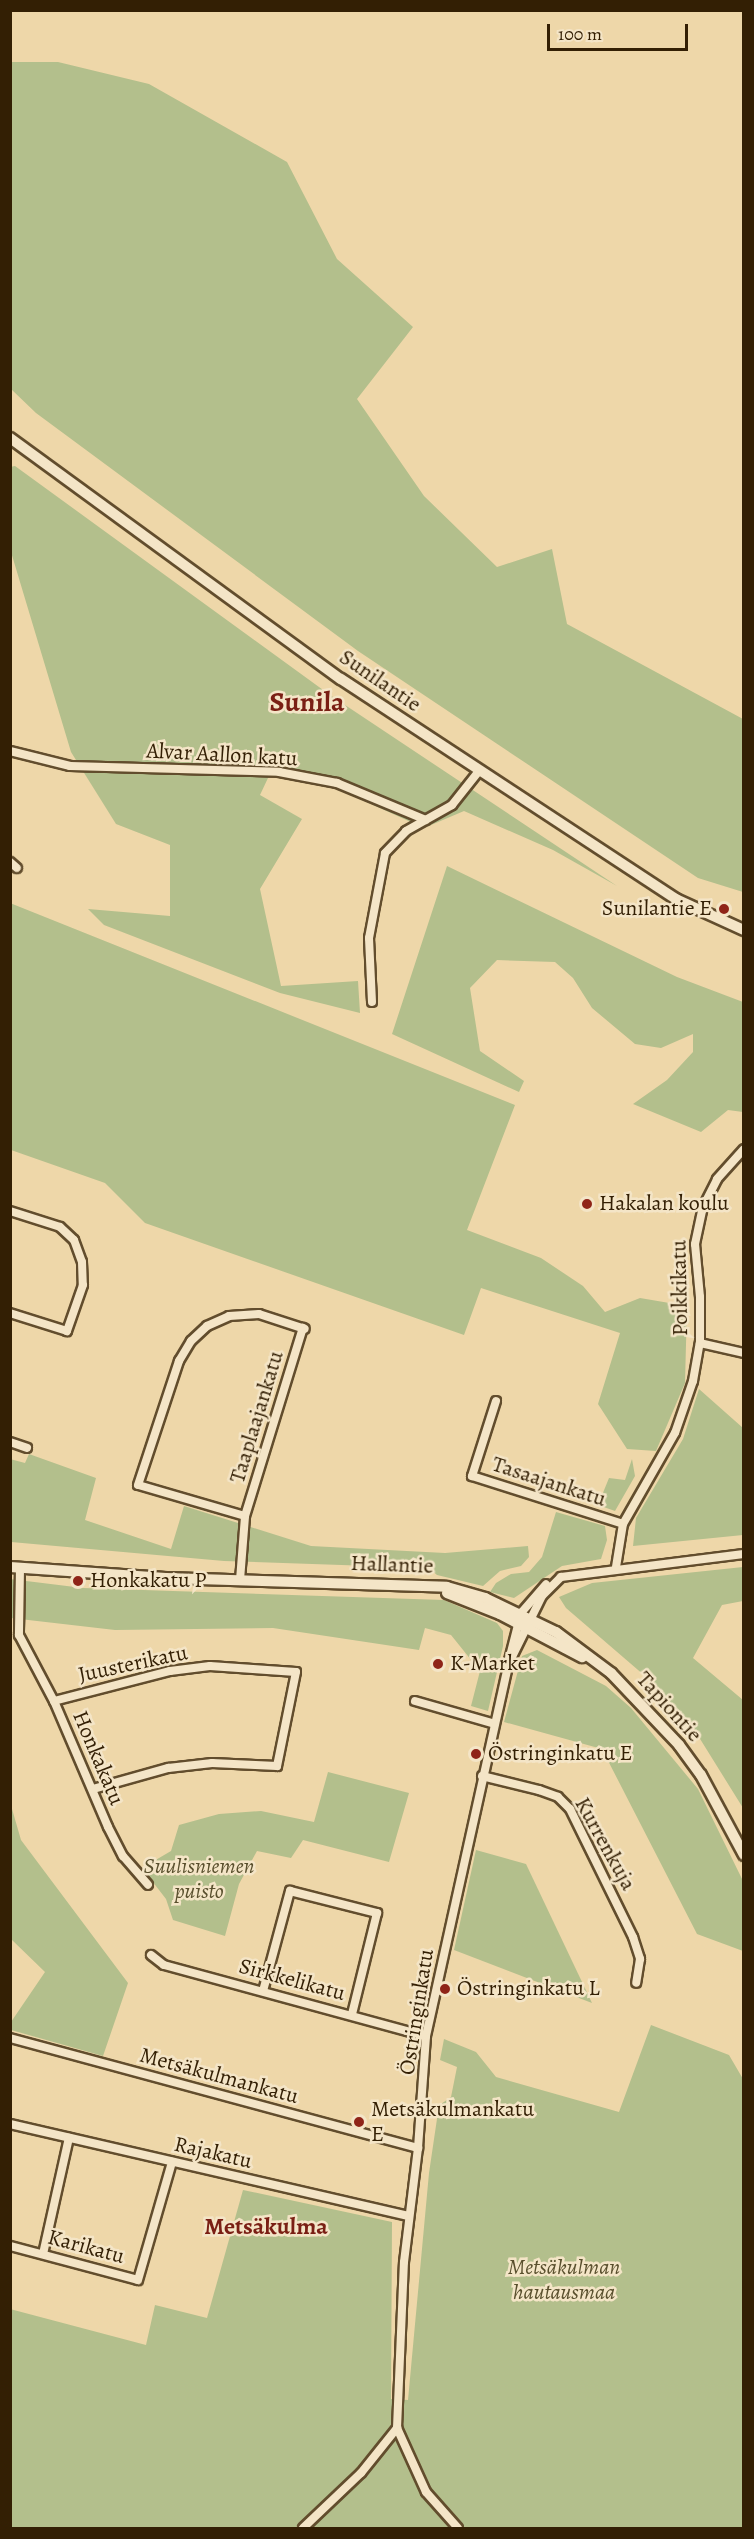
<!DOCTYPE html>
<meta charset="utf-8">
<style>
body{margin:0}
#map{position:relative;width:754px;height:2539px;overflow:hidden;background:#eed7a9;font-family:Alegreya,serif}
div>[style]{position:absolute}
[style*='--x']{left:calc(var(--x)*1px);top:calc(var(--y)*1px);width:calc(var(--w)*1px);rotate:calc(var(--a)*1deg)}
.green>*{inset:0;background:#b3bf8c}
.roads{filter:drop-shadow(2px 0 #624d2d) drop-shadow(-2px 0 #624d2d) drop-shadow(0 2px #624d2d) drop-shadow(0 -2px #624d2d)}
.minor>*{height:8px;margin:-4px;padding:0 4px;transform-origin:4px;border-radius:4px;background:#f4e5c7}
.tertiary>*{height:10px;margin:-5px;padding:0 5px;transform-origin:5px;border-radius:5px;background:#f4e5c7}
.dots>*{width:16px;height:16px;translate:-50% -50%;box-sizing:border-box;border:3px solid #f4e5c7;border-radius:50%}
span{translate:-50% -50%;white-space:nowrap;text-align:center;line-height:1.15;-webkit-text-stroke:5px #f4e5c7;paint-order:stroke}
.street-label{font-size:22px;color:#331f04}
.poi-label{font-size:22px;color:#331f04}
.right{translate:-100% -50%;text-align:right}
.left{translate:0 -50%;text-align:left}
.park-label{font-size:22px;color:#594f2d;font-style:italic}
.neighbourhood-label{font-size:24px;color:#7a1f14;font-weight:700}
.district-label{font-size:28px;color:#7a1f14;font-weight:700}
.frame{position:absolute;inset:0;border:12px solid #331f04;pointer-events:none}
.scale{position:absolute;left:547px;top:24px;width:141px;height:27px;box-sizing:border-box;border:3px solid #331f04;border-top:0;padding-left:8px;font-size:18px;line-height:21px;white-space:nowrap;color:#331f04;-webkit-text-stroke:4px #f4e5c7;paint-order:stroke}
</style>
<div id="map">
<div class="green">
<div style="clip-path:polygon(10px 62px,58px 62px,149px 84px,287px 162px,337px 259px,413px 327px,357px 399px,424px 496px,497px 567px,552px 549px,567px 624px,743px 719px,743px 892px,698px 878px,358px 651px,36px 413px,11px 389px)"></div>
<div style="clip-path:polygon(15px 466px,330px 695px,617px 886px,553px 850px,464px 811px,424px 828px,276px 761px,260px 795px,302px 819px,260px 889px,281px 986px,358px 981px,360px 1013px,280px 993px,104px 925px,88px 909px,170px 916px,170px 845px,116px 824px,71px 752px,11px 552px,10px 467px)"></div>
<div style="clip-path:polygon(447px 866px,677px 977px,743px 1002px,743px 1112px,728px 1110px,701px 1132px,633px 1104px,667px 1080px,693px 1052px,693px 1034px,661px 1048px,635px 1044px,592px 1008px,573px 978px,555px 962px,497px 960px,470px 988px,480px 1051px,524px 1081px,519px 1092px,392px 1034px)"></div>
<div style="clip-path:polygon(10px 903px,515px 1105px,467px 1230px,541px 1258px,583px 1286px,605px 1312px,640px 1298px,687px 1306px,685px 1383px,656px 1451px,627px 1449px,598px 1404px,620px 1333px,481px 1288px,464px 1335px,145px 1223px,105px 1183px,11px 1150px)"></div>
<div style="clip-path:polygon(699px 1389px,743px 1428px,743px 1535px,633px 1546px,636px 1518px,683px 1439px)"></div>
<div style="clip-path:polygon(29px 1454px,96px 1478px,85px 1520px,171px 1549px,184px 1506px,311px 1546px,445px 1553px,528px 1546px,529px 1557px,521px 1566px,500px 1571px,483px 1586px,437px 1575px,429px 1568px,224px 1561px,11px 1542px,10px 1459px,25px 1463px)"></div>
<div style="clip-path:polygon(632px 1459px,635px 1476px,615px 1511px,598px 1505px,609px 1478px,625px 1480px)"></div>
<div style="clip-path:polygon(556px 1512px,605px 1526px,607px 1540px,601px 1559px,562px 1566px,514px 1598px,490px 1592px,496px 1583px,511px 1574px,529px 1572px,542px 1557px)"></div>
<div style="clip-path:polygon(743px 1567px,743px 1601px,722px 1605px,693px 1658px,743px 1700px,743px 1808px,697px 1734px,652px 1682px,566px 1608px,559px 1597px,592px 1583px)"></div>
<div style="clip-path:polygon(10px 1579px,83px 1588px,444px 1600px,497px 1623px,503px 1631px,503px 1646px,488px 1711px,471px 1706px,480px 1671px,451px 1635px,425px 1628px,419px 1650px,273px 1628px,115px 1630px,11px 1618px)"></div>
<div style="clip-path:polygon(537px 1650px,606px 1686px,631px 1708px,698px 1789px,743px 1881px,743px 1951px,697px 1934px,602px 1749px,504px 1722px,522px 1656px)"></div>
<div style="clip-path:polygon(328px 1772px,409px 1793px,389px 1862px,303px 1840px,291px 1858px,257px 1851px,239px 1884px,225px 1936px,173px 1920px,166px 1899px,142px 1868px,171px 1851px,179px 1825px,219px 1814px,261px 1811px,314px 1822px)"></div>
<div style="clip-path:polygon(10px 1802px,21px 1840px,128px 1983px,103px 2056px,11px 2030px,11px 2022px,45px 1972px,11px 1939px)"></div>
<div style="clip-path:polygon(476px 1850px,526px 1864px,592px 2003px,454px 1950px)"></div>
<div style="clip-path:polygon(651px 2025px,729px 2055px,743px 2079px,743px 2528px,11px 2528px,10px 2309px,146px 2345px,155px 2305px,207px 2318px,243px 2190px,392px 2222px,391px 2399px,408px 2400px,429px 2173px,438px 2112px,441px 2104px,451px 2097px,457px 2067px,440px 2060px,444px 2039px,476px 2052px,496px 2077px,619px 2112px)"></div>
</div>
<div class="roads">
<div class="minor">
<div style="--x:10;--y:751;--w:62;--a:14"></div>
<div style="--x:70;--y:766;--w:209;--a:1.6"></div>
<div style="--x:279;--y:772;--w:59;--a:10.7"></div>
<div style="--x:337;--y:783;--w:96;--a:22.6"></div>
<div style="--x:10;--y:862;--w:9;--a:41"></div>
<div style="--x:372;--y:1002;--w:64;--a:-92.7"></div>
<div style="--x:369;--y:938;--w:86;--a:-79.3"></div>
<div style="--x:385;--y:853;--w:30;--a:-46"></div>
<div style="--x:406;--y:831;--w:53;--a:-29.5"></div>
<div style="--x:452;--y:805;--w:43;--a:-51.5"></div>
<div style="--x:10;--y:1211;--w:52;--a:17.7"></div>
<div style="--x:60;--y:1227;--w:19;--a:43"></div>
<div style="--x:74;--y:1240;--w:23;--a:70"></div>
<div style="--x:82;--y:1262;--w:23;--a:88"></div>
<div style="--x:83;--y:1285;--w:49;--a:109.2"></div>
<div style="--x:67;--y:1331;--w:60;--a:-162.5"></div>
<div style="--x:700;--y:1343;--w:45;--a:12.8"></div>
<div style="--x:496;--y:1401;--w:79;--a:107.7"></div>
<div style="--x:472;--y:1476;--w:158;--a:17.6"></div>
<div style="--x:10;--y:1442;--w:18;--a:19"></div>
<div style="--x:245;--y:1516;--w:111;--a:-163.8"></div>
<div style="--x:138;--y:1485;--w:131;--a:-71.7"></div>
<div style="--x:179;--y:1361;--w:23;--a:-59"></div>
<div style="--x:191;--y:1341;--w:22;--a:-43"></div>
<div style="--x:207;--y:1326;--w:24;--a:-24"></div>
<div style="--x:229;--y:1316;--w:30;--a:-4"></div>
<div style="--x:259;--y:1314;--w:48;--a:18.1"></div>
<div style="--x:616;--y:1567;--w:44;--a:-80.8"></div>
<div style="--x:623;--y:1524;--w:105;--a:-60.3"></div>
<div style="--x:675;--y:1433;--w:55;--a:-70.9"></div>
<div style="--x:693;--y:1381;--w:39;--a:-80"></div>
<div style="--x:700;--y:1343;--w:46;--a:-90"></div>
<div style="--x:700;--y:1297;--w:53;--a:-95.4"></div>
<div style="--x:695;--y:1244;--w:38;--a:-78"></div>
<div style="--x:703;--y:1207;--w:31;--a:-63"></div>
<div style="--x:717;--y:1179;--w:40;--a:-48"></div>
<div style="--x:20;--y:1568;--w:67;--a:90.9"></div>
<div style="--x:19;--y:1635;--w:75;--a:62.1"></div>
<div style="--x:54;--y:1701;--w:137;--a:66.8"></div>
<div style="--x:108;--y:1827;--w:33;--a:63"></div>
<div style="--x:123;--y:1856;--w:38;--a:49"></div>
<div style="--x:240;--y:1580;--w:64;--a:-85.5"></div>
<div style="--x:245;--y:1516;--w:197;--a:-72.9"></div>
<div style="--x:508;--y:1664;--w:53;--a:-75.7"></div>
<div style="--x:521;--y:1613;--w:38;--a:-49"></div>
<div style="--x:54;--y:1701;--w:120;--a:-14.5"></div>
<div style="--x:170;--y:1671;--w:40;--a:-7.1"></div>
<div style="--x:210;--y:1666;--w:86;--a:4"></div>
<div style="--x:296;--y:1672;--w:96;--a:101.4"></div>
<div style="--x:277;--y:1766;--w:65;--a:-177.4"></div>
<div style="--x:212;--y:1763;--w:44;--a:173.5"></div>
<div style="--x:168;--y:1768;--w:78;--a:164.4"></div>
<div style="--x:415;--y:1701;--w:83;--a:16"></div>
<div style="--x:482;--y:1776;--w:59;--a:13.8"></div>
<div style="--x:539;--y:1790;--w:20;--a:20"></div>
<div style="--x:558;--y:1797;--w:17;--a:45"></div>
<div style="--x:570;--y:1809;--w:143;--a:63.8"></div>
<div style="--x:633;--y:1937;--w:23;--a:72"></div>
<div style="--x:640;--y:1959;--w:24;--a:99"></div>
<div style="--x:151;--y:1955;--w:16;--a:38"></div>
<div style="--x:164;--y:1965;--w:271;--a:15.2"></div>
<div style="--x:263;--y:1991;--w:104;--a:-74.9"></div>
<div style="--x:290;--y:1891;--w:90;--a:14.2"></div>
<div style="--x:377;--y:1913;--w:104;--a:103.9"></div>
<div style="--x:10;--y:2038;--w:423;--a:15.1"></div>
<div style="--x:10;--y:2124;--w:409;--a:13"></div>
<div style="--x:10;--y:2246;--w:132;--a:14.9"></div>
<div style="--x:138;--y:2280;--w:123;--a:-73.9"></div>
<div style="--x:43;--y:2254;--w:119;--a:-77.4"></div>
<div style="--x:397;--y:2428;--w:70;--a:65.6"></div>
<div style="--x:426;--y:2492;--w:48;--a:48.4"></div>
<div style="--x:303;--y:2528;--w:80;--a:-43.5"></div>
<div style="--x:361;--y:2473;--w:58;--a:-51.3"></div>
<div style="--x:397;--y:2428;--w:166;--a:-87.6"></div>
<div style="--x:404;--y:2262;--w:115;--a:-83"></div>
<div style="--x:418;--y:2148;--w:112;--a:-85.9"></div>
<div style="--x:426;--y:2036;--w:380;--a:-77.5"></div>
<div style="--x:508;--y:1665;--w:77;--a:-63.8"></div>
<div style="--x:542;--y:1596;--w:27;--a:-45"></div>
<div style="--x:561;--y:1577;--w:184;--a:-7.2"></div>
</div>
<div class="tertiary">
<div style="--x:10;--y:438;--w:409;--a:36.1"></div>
<div style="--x:341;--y:679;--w:401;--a:33.3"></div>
<div style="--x:676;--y:899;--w:75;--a:24.5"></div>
<div style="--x:10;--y:1567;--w:156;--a:4"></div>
<div style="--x:166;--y:1578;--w:281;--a:1.8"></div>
<div style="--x:447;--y:1587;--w:40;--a:16"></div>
<div style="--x:485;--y:1598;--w:79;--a:25.6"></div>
<div style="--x:556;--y:1632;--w:69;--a:36.7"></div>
<div style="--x:611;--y:1673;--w:99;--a:46.6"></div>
<div style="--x:679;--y:1745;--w:37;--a:54"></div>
<div style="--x:701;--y:1775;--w:91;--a:61.7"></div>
<div style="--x:447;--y:1593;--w:57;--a:21.6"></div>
<div style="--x:500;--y:1614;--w:93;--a:27.7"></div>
</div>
</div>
<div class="dots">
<div style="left:724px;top:909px;background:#8f2418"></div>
<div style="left:587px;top:1204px;background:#8f2418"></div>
<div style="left:78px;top:1581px;background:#8f2418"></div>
<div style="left:438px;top:1664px;background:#8f2418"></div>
<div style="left:476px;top:1754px;background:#8f2418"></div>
<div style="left:445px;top:1989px;background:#8f2418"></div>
<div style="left:359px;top:2122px;background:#8f2418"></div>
</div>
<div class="street-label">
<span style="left:380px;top:681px;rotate:34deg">Sunilantie</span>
<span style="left:222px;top:755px;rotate:3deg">Alvar Aallon katu</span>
<span style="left:680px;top:1288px;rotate:-91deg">Poikkikatu</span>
<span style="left:257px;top:1417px;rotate:-73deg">Taaplaajankatu</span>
<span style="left:549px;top:1482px;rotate:18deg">Tasaajankatu</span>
<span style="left:392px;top:1565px;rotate:2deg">Hallantie</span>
<span style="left:133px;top:1664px;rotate:-12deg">Juusterikatu</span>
<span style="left:669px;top:1707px;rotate:48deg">Tapiontie</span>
<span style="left:98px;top:1758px;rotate:67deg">Honkakatu</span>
<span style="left:605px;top:1844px;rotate:61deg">Kurrenkuja</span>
<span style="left:292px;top:1980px;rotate:15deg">Sirkkelikatu</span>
<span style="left:417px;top:2012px;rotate:-81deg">Östringinkatu</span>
<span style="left:219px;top:2076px;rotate:15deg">Metsäkulmankatu</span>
<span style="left:213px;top:2153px;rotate:13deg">Rajakatu</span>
<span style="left:86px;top:2247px;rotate:15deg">Karikatu</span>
</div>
<div class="poi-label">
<span class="right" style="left:712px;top:909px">Sunilantie E</span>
<span class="left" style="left:599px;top:1204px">Hakalan koulu</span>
<span class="left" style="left:90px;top:1581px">Honkakatu P</span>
<span class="left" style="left:450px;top:1664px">K-Market</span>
<span class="left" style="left:488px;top:1754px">Östringinkatu E</span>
<span class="left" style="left:457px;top:1989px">Östringinkatu L</span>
<span class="left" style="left:371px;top:2122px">Metsäkulmankatu<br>E</span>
</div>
<div class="park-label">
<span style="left:199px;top:1879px">Suulisniemen<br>puisto</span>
<span style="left:564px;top:2280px">Metsäkulman<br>hautausmaa</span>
</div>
<div class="neighbourhood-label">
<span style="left:266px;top:2227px">Metsäkulma</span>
</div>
<div class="district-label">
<span style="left:307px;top:702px">Sunila</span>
</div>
<div class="frame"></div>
<div class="scale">100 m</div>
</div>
